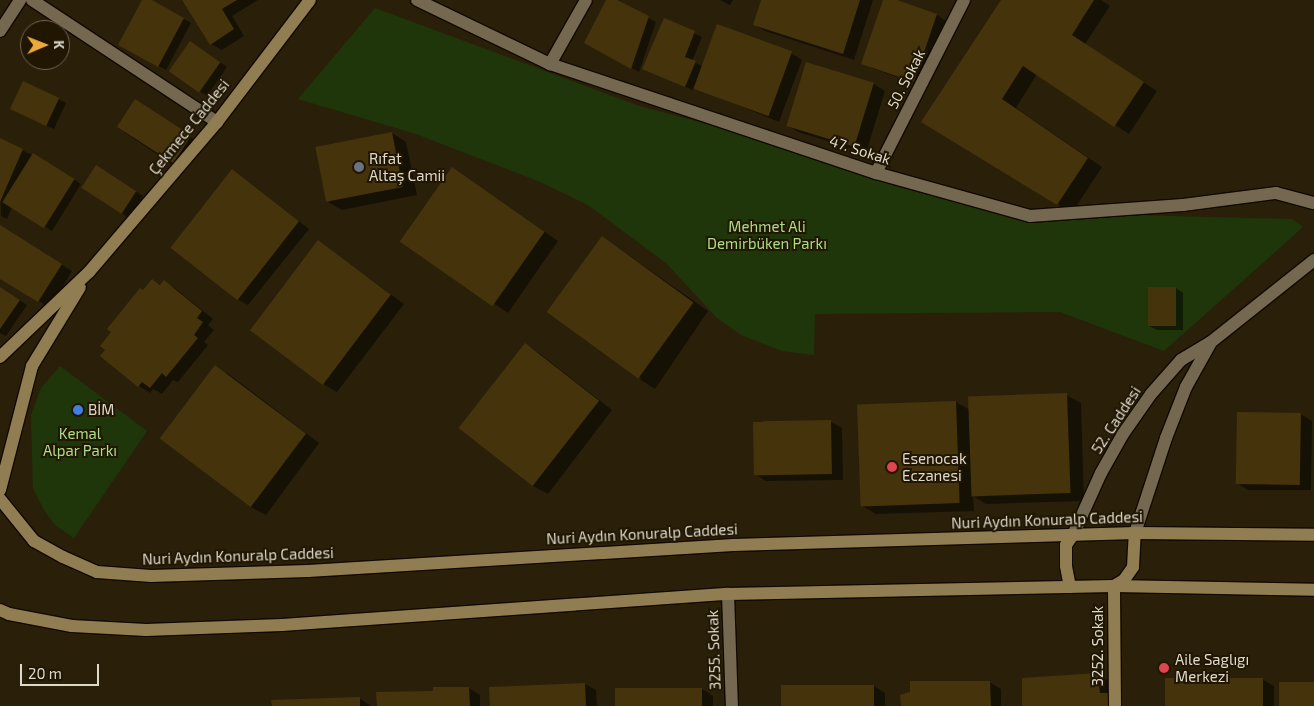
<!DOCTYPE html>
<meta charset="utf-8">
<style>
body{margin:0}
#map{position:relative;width:1314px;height:706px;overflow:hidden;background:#2a200a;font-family:"Exo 2",sans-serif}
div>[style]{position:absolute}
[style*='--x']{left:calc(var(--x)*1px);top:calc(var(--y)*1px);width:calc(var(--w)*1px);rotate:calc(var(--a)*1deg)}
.green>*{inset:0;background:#1f360a}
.shadow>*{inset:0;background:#0007;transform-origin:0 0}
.building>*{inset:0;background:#45330b;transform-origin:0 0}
.roads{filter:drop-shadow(1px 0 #120900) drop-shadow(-1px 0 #120900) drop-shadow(0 1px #120900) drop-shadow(0 -1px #120900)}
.street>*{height:12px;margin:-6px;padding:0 6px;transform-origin:6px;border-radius:6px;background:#746851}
.secondary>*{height:12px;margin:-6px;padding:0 6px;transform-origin:6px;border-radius:6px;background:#907d52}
.dots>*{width:14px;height:14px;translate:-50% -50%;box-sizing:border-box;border:2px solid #201602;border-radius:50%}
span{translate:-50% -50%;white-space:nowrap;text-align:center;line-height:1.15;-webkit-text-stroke:4px #201602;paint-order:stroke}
.street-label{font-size:15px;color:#dfd9cc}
.poi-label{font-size:15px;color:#dfd9cc}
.left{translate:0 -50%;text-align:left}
.park-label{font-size:15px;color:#aade85}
.north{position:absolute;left:20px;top:20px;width:50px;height:50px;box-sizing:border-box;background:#201602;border:1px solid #6c6453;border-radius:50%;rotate:89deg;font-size:14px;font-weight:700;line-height:20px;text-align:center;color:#dfd9cc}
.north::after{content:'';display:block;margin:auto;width:18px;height:22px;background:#ebaa39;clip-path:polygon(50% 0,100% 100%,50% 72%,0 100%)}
.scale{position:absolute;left:20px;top:664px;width:79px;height:22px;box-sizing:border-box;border:2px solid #dfd9cc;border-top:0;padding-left:6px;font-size:15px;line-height:18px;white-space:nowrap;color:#dfd9cc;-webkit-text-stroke:4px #201602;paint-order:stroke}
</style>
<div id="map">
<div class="green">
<div style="clip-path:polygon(375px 8px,639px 106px,1044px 213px,1292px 219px,1303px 227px,1164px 351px,1060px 312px,815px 314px,814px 355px,782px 351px,741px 335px,717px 318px,666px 263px,588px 205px,538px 181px,416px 134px,298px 99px)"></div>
<div style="clip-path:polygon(60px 366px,147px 431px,74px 538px,56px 526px,44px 510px,33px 488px,31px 415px,41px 388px)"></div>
</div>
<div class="shadow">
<div style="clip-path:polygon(144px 0,150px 0,191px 23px,166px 70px,119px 45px)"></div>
<div style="clip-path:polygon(183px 0,258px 0,232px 16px,244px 36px,222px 50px,211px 44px)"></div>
<div style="clip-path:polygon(607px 0,614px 0,656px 22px,639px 72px,586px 43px)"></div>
<div style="clip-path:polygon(720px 0,733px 0,730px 5px)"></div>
<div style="clip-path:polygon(762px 0,873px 0,854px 60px,765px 31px,754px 24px)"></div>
<div style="clip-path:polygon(884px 0,893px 0,937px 15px,948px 22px,925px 87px,874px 69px,862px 63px)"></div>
<div style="clip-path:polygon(1003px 0,1101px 0,1110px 6px,1085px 44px,1157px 91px,1129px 134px,1037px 74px,1016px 108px,1102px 167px,1072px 213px,923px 122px)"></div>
<div style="clip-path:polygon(664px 19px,702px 37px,692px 61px,702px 66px,791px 53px,802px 60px,779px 122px,694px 87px,693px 90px,644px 69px)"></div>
<div style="clip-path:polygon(198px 47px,227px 67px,207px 96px,170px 71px)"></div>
<div style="clip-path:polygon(874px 84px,885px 91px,866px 153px,798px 132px,787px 125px)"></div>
<div style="clip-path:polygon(58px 99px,66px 103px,54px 129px,19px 113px)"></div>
<div style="left:143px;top:105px;width:65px;height:33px;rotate:34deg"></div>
<div style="clip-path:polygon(392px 133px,406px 142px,417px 195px,342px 210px,328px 202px)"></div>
<div style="clip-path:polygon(0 140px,41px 159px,81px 184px,52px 231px,12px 207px,7px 219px,1px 216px)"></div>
<div style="clip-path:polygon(233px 170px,309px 229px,248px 305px,237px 299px)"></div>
<div style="clip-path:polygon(104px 171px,143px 196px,129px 218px,83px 188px)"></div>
<div style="clip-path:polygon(466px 177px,558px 241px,508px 313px,402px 241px)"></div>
<div style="clip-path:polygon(0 226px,72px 271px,50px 308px,0 277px)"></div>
<div style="clip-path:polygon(603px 237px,708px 311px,655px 389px,641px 380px)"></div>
<div style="clip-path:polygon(318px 242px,404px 304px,337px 392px,323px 384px)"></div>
<div style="clip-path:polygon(153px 280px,161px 285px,164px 282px,175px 288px,213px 319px,208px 325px,214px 330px,204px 342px,208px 345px,178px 382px,173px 380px,162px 394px,153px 389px,150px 393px,139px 386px,102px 356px)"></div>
<div style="clip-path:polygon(0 287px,27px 305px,6px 336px,0 333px)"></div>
<div style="clip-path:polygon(1176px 288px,1183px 293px,1183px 330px,1157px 330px,1149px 326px)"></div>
<div style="clip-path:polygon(525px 344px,539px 353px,612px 410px,548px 494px,533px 486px)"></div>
<div style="clip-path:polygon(216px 367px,230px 375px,319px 443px,266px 515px,251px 507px)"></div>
<div style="clip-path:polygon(1066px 395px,1081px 403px,1084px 501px,986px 504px,973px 496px,974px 511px,876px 514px,862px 506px,956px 402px,970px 410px)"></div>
<div style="clip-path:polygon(1301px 414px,1312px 421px,1311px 490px,1248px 490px,1237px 483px)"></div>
<div style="clip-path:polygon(754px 422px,831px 422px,842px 428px,843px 480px,766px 481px,755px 474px)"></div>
<div style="clip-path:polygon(1098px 675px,1109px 681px,1111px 694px,1122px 701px,1122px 706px,1023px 706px)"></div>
<div style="clip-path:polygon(1262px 679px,1274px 686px,1274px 706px,1167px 706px)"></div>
<div style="clip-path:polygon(989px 682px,1001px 689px,1001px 706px,902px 706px,911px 693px)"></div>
<div style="clip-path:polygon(585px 684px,596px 690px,597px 706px,491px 706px,491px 688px)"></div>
<div style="clip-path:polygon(783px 686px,874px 686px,885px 693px,885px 706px,782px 706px)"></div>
<div style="clip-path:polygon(469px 688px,480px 695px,480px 706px,378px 706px,434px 692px)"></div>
<div style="clip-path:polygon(702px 689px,713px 696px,713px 706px,616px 706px)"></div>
<div style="clip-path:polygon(359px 698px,371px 706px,273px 706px)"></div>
</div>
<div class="building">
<div style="clip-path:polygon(142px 0,152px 0,184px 18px,158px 67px,118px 45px)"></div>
<div style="clip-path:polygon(182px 0,237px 0,222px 9px,234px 29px,210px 45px)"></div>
<div style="clip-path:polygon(606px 0,617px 0,649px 16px,631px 69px,584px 43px)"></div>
<div style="clip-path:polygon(761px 0,860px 0,843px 54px,753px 25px)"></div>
<div style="clip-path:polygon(883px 0,897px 0,937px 14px,914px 82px,861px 64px)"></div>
<div style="clip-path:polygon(1001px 0,1094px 0,1072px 35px,1144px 82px,1114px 127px,1023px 66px,1002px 99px,1088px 158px,1057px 205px,921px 122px)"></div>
<div style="clip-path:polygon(664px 18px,695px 31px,685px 57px,696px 61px,685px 87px,642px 69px)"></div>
<div style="left:717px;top:24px;width:80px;height:69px;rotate:20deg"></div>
<div style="left:190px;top:41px;width:37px;height:37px;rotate:35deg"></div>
<div style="left:806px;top:62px;width:71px;height:67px;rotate:17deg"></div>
<div style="left:23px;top:81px;width:40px;height:31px;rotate:25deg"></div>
<div style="left:135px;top:99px;width:67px;height:33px;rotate:33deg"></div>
<div style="left:392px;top:132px;width:56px;height:78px;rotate:79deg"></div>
<div style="clip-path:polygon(0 138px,23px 149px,0 202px)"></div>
<div style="left:33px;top:153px;width:49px;height:58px;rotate:32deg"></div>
<div style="left:96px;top:165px;width:48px;height:27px;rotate:33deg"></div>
<div style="left:452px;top:167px;width:113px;height:91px;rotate:35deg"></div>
<div style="left:232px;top:169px;width:85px;height:100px;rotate:38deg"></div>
<div style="clip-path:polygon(0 225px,62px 264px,38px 302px,0 279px)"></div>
<div style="left:602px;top:236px;width:113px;height:94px;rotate:36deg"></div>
<div style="left:318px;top:240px;width:91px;height:113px;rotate:37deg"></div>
<div style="clip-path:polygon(152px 279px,160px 285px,164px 280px,202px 311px,197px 318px,203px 322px,194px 335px,198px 338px,166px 377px,162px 373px,150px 388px,142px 382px,138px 387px,100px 356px,105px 350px,100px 346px,111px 332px,107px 329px,140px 288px,143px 290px)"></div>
<div style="clip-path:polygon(0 287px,20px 300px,0 329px)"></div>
<div style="left:1148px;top:287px;width:28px;height:39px"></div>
<div style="left:525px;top:343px;width:94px;height:108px;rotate:38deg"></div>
<div style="left:215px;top:365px;width:114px;height:92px;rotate:37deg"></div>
<div style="left:1067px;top:393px;width:100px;height:99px;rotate:88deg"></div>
<div style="left:956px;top:401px;width:102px;height:99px;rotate:88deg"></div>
<div style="left:1237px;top:412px;width:64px;height:72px;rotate:1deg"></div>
<div style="left:831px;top:420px;width:54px;height:78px;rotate:89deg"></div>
<div style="clip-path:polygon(1098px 673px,1100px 693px,1111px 693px,1112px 706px,1022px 706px,1022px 678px)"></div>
<div style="left:1263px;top:678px;width:28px;height:98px;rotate:90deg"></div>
<div style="clip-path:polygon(910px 681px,990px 681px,991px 706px,901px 706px,900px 695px,910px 692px)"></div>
<div style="left:1279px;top:682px;width:35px;height:24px"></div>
<div style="clip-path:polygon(585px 683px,586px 706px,490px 706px,489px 687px)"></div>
<div style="left:781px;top:685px;width:93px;height:21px"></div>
<div style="clip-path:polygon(433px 687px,469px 687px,470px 706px,377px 706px,376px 692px,433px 691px)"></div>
<div style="left:615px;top:688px;width:87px;height:18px"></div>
<div style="clip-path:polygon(360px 697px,360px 706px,272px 706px,271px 700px)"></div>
</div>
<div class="roads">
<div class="street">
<div style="--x:32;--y:0;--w:222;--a:33.4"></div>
<div style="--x:417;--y:0;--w:148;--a:25.7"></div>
<div style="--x:550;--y:64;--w:344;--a:18.5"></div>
<div style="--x:876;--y:173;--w:160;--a:15.6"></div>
<div style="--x:1030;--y:216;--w:153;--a:-4.1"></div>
<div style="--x:1183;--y:205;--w:94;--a:-7.4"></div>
<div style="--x:1276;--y:193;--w:39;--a:15"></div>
<div style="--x:0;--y:31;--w:37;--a:-57"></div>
<div style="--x:550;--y:64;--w:73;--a:-60.6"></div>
<div style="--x:876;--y:173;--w:194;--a:-63"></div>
<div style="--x:1135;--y:533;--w:100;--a:-71.9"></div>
<div style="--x:1166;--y:438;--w:55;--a:-68.6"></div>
<div style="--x:1186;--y:387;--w:49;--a:-60.8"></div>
<div style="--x:1073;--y:535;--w:68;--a:-65.7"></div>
<div style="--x:1101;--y:473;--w:45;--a:-60.6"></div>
<div style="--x:1123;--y:434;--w:49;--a:-55"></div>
<div style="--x:1151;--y:394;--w:45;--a:-48.6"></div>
<div style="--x:1181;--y:360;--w:35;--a:-31"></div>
<div style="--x:1211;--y:342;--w:132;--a:-38.5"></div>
<div style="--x:728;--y:594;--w:112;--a:88"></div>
</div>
<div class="secondary">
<div style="--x:0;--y:357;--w:123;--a:-43.7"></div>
<div style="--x:89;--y:272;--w:197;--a:-49.5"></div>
<div style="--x:217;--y:122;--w:153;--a:-52.7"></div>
<div style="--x:0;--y:490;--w:128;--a:-75.5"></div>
<div style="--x:32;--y:366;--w:92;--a:-58.7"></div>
<div style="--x:0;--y:499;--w:54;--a:51"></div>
<div style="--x:34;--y:541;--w:33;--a:29"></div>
<div style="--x:63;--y:557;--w:37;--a:24"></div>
<div style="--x:97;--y:572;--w:54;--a:4.2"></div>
<div style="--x:151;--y:576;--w:157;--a:-1.8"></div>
<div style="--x:308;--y:571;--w:426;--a:-3.5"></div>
<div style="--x:733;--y:545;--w:402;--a:-1.7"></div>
<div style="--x:1135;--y:533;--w:179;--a:0.6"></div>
<div style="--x:1070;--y:587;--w:21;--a:-101"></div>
<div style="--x:1066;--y:566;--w:21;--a:-90"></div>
<div style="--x:1066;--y:545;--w:12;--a:-55"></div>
<div style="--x:0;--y:610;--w:10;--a:24"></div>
<div style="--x:9;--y:614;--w:64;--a:10.8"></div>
<div style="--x:72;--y:626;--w:74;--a:3.1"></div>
<div style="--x:146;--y:630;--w:136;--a:-2.1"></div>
<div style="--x:282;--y:625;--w:447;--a:-4"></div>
<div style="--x:728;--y:594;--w:386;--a:-1.2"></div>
<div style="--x:1114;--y:586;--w:200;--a:1.1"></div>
<div style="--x:1115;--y:706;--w:120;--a:-90.5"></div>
<div style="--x:1114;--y:586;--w:12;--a:-31"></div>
<div style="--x:1124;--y:580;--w:16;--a:-55"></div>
<div style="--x:1133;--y:567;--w:34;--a:-87"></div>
</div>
</div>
<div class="dots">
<div style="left:359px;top:167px;background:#6b7280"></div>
<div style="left:78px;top:410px;background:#3f7fe0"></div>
<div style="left:892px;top:467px;background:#e0444e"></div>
<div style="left:1164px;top:668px;background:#e0444e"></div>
</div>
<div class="street-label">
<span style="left:906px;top:79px;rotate:-63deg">50. Sokak</span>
<span style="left:189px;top:127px;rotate:-51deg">Çekmece Caddesi</span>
<span style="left:860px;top:150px;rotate:18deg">47. Sokak</span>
<span style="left:1116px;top:420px;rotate:-57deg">52. Caddesi</span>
<span style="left:1047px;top:520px;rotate:-2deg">Nuri Aydın Konuralp Caddesi</span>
<span style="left:642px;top:534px;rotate:-3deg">Nuri Aydın Konuralp Caddesi</span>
<span style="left:238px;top:556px;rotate:-2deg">Nuri Aydın Konuralp Caddesi</span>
<span style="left:1098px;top:646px;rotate:-90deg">3252. Sokak</span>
<span style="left:714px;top:650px;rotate:-92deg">3255. Sokak</span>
</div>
<div class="poi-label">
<span class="left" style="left:369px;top:167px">Rıfat<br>Altaş Camii</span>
<span class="left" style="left:88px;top:410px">BİM</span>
<span class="left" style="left:902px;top:467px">Esenocak<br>Eczanesi</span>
<span class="left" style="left:1175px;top:668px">Aile Saglıgı<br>Merkezi</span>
</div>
<div class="park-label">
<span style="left:767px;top:235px">Mehmet Ali<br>Demirbüken Parkı</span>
<span style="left:80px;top:442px">Kemal<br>Alpar Parkı</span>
</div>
<div class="north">K</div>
<div class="scale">20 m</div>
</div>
